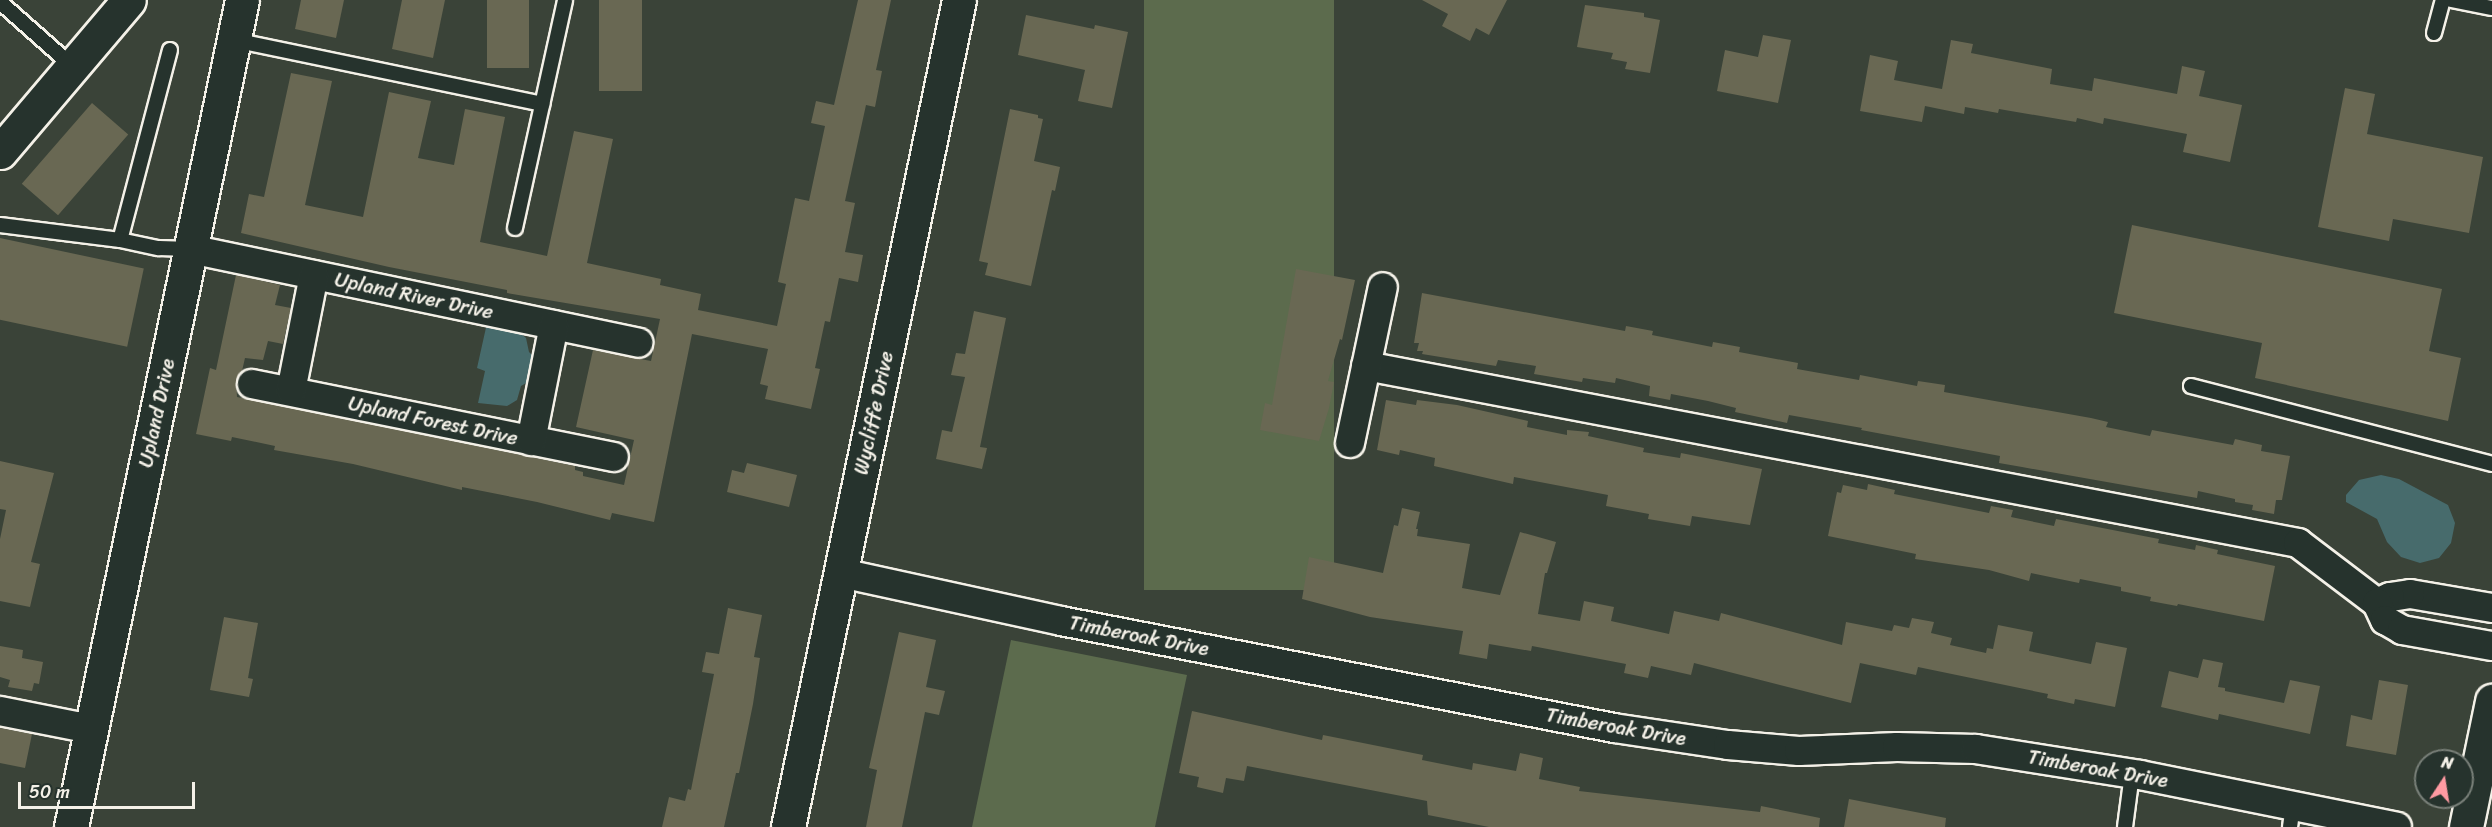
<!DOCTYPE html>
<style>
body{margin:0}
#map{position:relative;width:2492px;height:827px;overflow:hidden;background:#3a4338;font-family:Sriracha,sans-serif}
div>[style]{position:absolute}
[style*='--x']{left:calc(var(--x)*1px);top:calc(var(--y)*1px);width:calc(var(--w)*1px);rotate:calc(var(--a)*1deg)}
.green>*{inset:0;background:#5c6b4d;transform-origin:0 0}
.water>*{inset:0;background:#476b6c}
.building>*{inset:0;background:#696853;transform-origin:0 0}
.roads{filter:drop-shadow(2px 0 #f4f1e8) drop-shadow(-2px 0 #f4f1e8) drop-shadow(0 2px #f4f1e8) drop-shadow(0 -2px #f4f1e8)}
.service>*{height:14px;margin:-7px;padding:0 7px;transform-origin:7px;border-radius:7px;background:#26332d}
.minor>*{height:28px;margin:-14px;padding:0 14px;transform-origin:14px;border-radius:14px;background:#26332d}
.tertiary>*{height:33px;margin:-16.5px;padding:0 16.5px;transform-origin:16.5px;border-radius:16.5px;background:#26332d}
.secondary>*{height:33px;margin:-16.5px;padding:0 16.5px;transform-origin:16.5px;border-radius:16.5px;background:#26332d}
span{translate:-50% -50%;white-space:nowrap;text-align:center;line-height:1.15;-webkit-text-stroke:5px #26332d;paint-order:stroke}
.street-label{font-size:20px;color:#f4f1e8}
.north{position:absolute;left:2414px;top:749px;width:60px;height:60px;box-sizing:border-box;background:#26332d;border:2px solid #787f78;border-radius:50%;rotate:12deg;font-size:16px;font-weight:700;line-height:24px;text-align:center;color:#f4f1e8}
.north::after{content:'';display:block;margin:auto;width:21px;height:27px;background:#ff9aa2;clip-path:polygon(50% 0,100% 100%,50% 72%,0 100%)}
.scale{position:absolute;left:18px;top:782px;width:177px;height:27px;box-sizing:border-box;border:3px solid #f4f1e8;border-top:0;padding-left:8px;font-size:18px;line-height:21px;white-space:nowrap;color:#f4f1e8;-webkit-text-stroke:4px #26332d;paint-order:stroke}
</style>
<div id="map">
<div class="green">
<div style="left:1144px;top:0;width:190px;height:590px"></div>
<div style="clip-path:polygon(1011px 640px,1187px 675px,1155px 827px,972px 827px)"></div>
</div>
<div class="water">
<div style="clip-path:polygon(487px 323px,517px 330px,526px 338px,529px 352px,533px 356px,528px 382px,521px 386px,517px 400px,507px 406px,478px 403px,485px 371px,477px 368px)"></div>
<div style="clip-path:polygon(2381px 475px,2399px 479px,2448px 505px,2455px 523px,2451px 543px,2439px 558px,2420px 563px,2401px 557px,2387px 542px,2377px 519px,2346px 502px,2346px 495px,2359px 480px)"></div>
</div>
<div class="building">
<div style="clip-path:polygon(301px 0,344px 0,336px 38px,295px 29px)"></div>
<div style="clip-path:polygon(402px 0,445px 0,433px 58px,392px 49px)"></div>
<div style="left:487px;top:0;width:42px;height:68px"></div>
<div style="left:599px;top:0;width:43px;height:91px"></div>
<div style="clip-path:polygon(858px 0,891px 0,876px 70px,882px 71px,875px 107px,866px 105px,845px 201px,855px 203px,845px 252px,863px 255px,858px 282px,839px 278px,830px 322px,825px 321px,815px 368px,820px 369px,811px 409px,765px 399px,768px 386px,760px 384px,768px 349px,692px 334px,654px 522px,612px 513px,610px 520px,537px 502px,462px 487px,462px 490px,353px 464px,274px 450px,275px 446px,232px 437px,231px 441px,196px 434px,210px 368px,216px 370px,236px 275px,280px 285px,275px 305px,291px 308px,283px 344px,268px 341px,263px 360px,245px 358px,242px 371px,236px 380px,237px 397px,575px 466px,575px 470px,583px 472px,583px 476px,624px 485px,634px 440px,576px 427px,593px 350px,651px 361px,660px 319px,507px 293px,507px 290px,389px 267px,241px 233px,249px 194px,264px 197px,291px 73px,332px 81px,305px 205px,363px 217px,389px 92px,431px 101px,418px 158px,454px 165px,465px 109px,505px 117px,480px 242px,547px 256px,574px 131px,613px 139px,587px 263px,661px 279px,660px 285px,701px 294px,698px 310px,777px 326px,786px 284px,778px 282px,795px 198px,809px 201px,825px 126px,811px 123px,816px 101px,834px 105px)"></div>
<div style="clip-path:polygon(1422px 0,1507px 0,1489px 35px,1476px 28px,1470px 41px,1442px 26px,1448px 14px)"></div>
<div style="clip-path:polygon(1585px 5px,1644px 13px,1644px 17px,1660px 20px,1650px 73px,1625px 69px,1627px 62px,1611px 59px,1613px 53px,1577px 47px)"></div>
<div style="clip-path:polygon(1026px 15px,1094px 29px,1095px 25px,1128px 32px,1112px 108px,1078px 101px,1085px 70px,1018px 55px)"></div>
<div style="clip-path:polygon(1763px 35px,1791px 40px,1778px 103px,1717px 91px,1725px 50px,1758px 57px)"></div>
<div style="clip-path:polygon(1951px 40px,1973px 44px,1971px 53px,2052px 69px,2050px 84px,2092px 91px,2094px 78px,2177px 94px,2182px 66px,2205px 71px,2199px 96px,2242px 105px,2230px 162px,2183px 152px,2187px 134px,2104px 118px,2103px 124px,2077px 118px,2076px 122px,1999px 109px,1998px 113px,1965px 107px,1964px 114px,1925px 106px,1922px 122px,1860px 111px,1870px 55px,1898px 61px,1894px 80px,1942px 89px)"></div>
<div style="clip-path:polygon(2345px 88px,2375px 94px,2367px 134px,2483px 157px,2469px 233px,2393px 219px,2389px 241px,2318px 227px)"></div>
<div style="left:92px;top:103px;width:48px;height:107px;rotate:41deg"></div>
<div style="clip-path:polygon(1010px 109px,1038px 115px,1038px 118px,1043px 119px,1034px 161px,1060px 167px,1055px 191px,1052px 190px,1031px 286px,985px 275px,988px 263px,979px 261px)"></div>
<div style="clip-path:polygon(2132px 225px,2442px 289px,2429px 351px,2461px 358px,2448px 421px,2255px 378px,2262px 343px,2114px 313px)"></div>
<div style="left:0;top:238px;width:147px;height:80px;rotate:12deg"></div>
<div style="clip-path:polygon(1296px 269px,1355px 280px,1342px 340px,1340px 339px,1328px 381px,1334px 382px,1329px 408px,1319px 441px,1260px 430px,1265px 403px,1272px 405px)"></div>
<div style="clip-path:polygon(1422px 293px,1625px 331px,1626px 326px,1653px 331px,1652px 335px,1712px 347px,1713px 342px,1740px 347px,1739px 352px,1798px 363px,1797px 369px,1859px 380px,1860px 375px,1917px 386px,1918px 381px,1945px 385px,1944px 392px,2091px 418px,2108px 422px,2106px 427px,2150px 436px,2152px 430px,2233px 445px,2235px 439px,2262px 445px,2261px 451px,2290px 456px,2282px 500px,2276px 500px,2274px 514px,2252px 510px,2253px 505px,2235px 502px,2235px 499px,2198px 491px,2197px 498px,2022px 467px,1999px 463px,2000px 456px,1861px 430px,1862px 428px,1789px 415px,1787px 423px,1735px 412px,1736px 408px,1708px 401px,1671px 394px,1670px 400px,1649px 396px,1650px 386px,1616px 378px,1615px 383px,1583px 378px,1582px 382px,1534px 374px,1536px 366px,1498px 360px,1496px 366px,1422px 354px,1423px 351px,1417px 351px,1419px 343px,1414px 343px)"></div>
<div style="clip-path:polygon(974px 311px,1006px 318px,980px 447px,987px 448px,982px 469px,936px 459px,942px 430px,952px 432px,965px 377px,951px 375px,956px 353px,965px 354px)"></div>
<div style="clip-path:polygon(1386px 400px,1416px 405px,1417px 400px,1457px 405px,1528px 421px,1527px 427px,1567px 435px,1567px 430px,1589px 432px,1588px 436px,1644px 448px,1643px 452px,1680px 458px,1681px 453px,1762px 469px,1750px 525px,1692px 516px,1690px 526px,1648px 519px,1649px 514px,1606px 506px,1608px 495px,1514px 477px,1513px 484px,1434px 466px,1435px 458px,1400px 450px,1399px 455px,1377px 450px)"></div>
<div style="clip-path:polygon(0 461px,54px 473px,31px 562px,40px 564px,30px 607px,0 601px,0 539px,6px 510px,0 509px)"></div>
<div style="clip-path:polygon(747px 463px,797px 475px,789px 507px,727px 492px,732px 470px,744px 473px)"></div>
<div style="clip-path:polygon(1868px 484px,1895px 490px,1894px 494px,1989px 513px,1991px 506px,2013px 510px,2011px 517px,2054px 526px,2056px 519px,2159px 539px,2158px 543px,2195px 550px,2196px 545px,2218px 550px,2217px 554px,2275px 566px,2264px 621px,2178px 604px,2177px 606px,2150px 601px,2151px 597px,2121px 591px,2121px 587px,2080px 579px,2079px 583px,2031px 573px,2029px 581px,1989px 570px,1915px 559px,1916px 554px,1828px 536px,1837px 492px,1841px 493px,1843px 485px,1867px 490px)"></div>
<div style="clip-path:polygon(1402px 508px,1420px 512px,1416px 529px,1418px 529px,1417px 536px,1470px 544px,1462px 588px,1500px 595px,1520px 532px,1556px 542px,1547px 573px,1545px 573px,1538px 614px,1580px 621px,1584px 601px,1614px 607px,1611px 621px,1669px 634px,1674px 611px,1719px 621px,1721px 613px,1842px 645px,1846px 622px,1892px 631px,1894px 625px,1909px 628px,1912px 618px,1934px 622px,1931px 633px,1952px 638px,1950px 645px,1986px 653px,1987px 648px,1993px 649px,1998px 625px,2033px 632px,2029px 651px,2091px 664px,2096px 642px,2127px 648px,2115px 707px,2075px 699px,2074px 704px,2047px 698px,2048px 694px,1918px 667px,1916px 675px,1860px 663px,1851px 703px,1694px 663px,1691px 675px,1651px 666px,1648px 678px,1624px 673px,1626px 664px,1532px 646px,1531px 651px,1489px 644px,1487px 659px,1459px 654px,1463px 631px,1370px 617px,1302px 599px,1309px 557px,1383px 573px,1394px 525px,1398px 526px)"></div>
<div style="clip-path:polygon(728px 608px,762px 615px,754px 657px,760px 658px,753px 704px,739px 773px,736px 773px,724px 827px,662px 827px,669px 797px,685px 801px,688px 789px,691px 790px,714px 674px,702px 672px,706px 652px,719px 654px)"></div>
<div style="clip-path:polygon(224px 617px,258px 623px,248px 678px,253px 679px,249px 697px,210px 690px)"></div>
<div style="clip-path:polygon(899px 632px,936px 640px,926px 687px,945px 691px,939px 715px,925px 712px,902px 827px,866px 827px,877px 770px,869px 768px)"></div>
<div style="clip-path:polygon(0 646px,23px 650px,22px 658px,43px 662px,39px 684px,34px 683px,32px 691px,8px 687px,10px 680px,0 677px)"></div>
<div style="clip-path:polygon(2203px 659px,2223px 663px,2218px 687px,2225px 688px,2225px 691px,2284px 703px,2290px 680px,2320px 686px,2310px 734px,2219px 714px,2218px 720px,2161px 707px,2169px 671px,2198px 678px)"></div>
<div style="clip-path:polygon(2379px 680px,2408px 685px,2396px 755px,2346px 746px,2351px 715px,2372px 720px)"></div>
<div style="clip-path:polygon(1192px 711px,1322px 740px,1323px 735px,1423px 755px,1422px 760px,1472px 770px,1473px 763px,1516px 771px,1520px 753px,1543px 758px,1539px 779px,1580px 787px,1579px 791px,1760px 812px,1761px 806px,1820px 818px,1819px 827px,1489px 827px,1428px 815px,1427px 801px,1247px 766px,1244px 781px,1226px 778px,1223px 793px,1197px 787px,1199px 777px,1179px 773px)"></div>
<div style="clip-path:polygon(0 728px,32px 734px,25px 768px,0 763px)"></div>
<div style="clip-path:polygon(1849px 799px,1946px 818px,1945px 827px,1844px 827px)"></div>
</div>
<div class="roads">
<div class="service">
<div style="--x:2451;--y:0;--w:42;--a:11"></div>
<div style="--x:0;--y:2;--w:96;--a:41.6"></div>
<div style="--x:2434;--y:33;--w:34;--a:-75"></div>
<div style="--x:234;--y:40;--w:315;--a:11.7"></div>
<div style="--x:170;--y:50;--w:196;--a:104.7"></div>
<div style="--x:120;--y:240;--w:40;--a:12"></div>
<div style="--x:159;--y:248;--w:31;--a:2"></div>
<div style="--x:0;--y:225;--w:121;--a:7.1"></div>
<div style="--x:515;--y:228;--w:233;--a:-77.6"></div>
<div style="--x:2191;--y:386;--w:311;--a:14.5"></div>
<div style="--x:2125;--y:827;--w:53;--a:-82.5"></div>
<div style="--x:2290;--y:827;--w:21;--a:-82"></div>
</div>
<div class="minor">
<div style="--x:190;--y:249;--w:458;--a:11.8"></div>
<div style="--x:1366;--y:366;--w:949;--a:10.75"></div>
<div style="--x:2298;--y:543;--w:99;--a:37.2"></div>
<div style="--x:252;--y:384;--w:369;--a:11.4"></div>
<div style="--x:291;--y:391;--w:118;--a:-78.8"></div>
<div style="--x:531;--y:441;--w:118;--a:-78.8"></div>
<div style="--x:1350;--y:443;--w:159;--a:-78.1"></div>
<div style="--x:841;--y:573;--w:225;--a:12.3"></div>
<div style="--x:1061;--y:621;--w:563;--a:10.95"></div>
<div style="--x:1614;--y:728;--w:115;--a:8.5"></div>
<div style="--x:1728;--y:745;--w:71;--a:4.8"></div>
<div style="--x:1799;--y:751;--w:98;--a:-2.3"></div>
<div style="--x:1897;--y:747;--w:79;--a:1.5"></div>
<div style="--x:1976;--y:749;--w:166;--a:9"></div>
<div style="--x:2140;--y:775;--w:262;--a:11.4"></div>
<div style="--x:2492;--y:608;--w:83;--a:-170.3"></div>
<div style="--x:2410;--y:594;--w:20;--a:171"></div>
<div style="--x:2390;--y:597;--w:14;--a:155"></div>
<div style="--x:2377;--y:603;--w:19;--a:65"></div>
<div style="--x:2385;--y:620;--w:20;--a:30"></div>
<div style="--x:2402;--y:630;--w:91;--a:10.1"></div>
<div style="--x:0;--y:711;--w:93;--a:11.2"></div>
</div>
<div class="tertiary">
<div style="--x:0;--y:152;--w:199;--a:-49.7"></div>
<div style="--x:71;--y:827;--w:844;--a:-78.32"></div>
<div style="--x:788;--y:827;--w:844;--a:-78.32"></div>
</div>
<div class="secondary">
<div style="--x:2466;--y:827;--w:129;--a:-78.3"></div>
</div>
</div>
<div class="street-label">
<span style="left:414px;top:296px;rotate:12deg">Upland River Drive</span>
<span style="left:157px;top:413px;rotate:-78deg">Upland Drive</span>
<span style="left:874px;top:413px;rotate:-78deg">Wycliffe Drive</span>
<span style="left:433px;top:421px;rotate:12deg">Upland Forest Drive</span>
<span style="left:1139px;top:636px;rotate:11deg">Timberoak Drive</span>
<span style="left:1616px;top:727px;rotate:10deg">Timberoak Drive</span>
<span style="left:2098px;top:769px;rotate:10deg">Timberoak Drive</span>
</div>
<div class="north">N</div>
<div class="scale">50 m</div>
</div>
